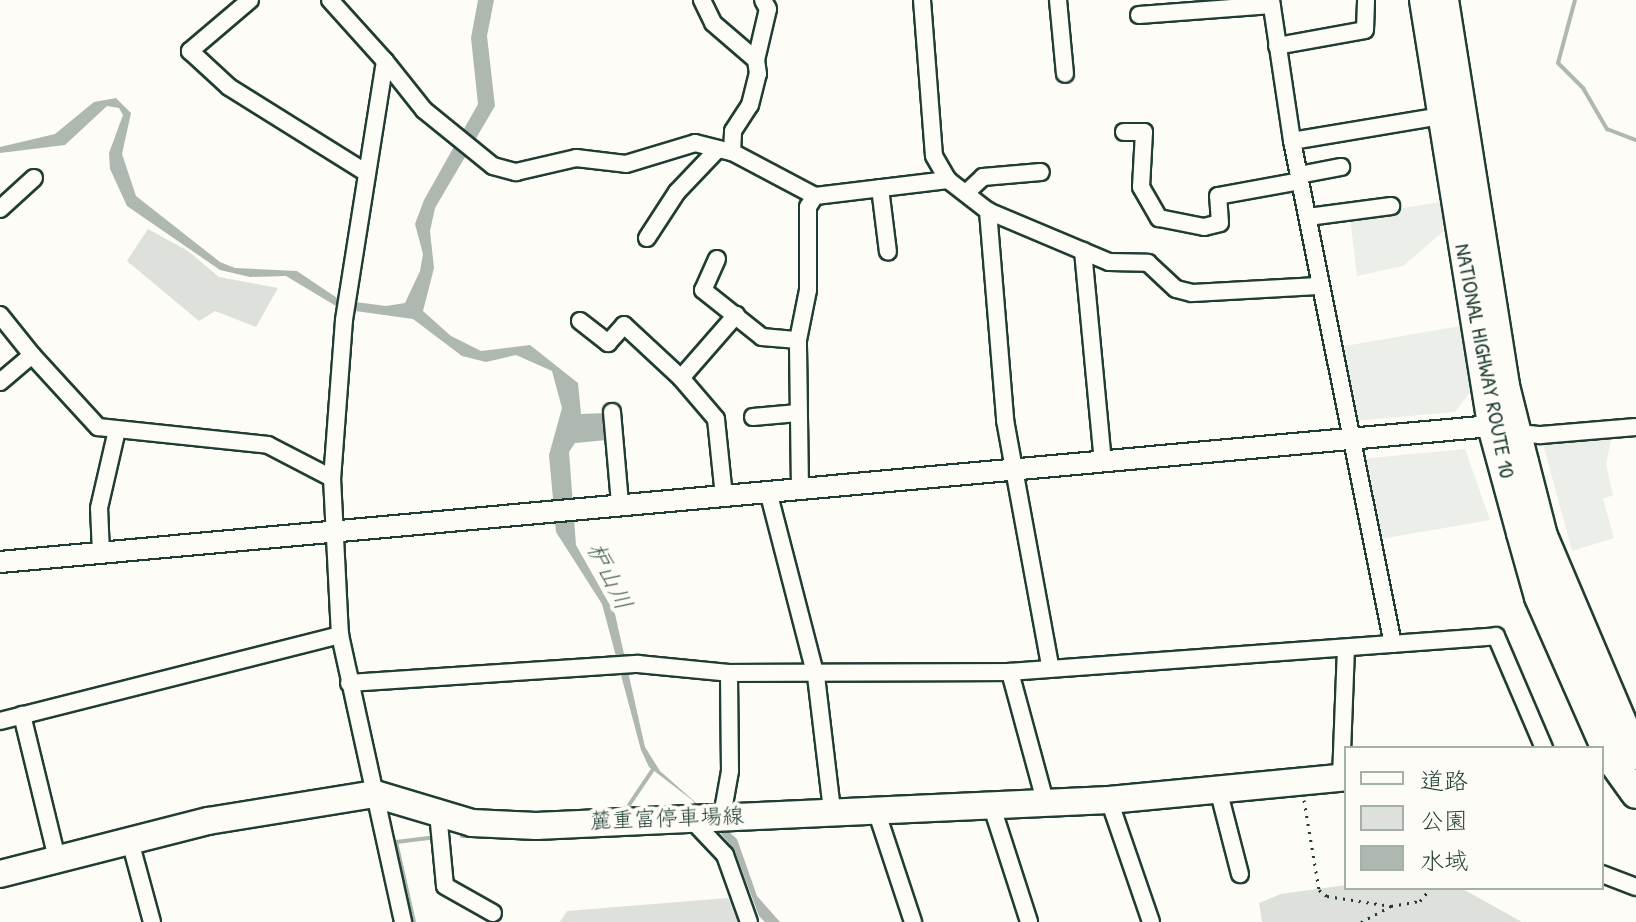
<!DOCTYPE html>
<meta charset="utf-8">
<style>
body{margin:0}
#map{position:relative;width:1636px;height:922px;overflow:hidden;background:#fdfcf7;font-family:"Patrick Hand","Klee One",sans-serif}
div>[style]{position:absolute}
[style*='--x']{left:calc(var(--x)*1px);top:calc(var(--y)*1px);width:calc(var(--w)*1px);rotate:calc(var(--a)*1deg)}
.built>*{inset:0;background:#eceee9}
.green>*{inset:0;background:#dde0db}
.water>*{inset:0;background:#aeb8b1}
.stream>*{height:4px;margin:-2px;padding:0 2px;transform-origin:2px;border-radius:2px;background:#aeb8b1}
.path>*{height:3px;margin-top:-1.5px;transform-origin:0;background:repeating-linear-gradient(90deg,#1f3d34 0 2px,transparent 0 8px)}
.roads{filter:drop-shadow(2px 0 #1f3d34) drop-shadow(-2px 0 #1f3d34) drop-shadow(0 2px #1f3d34) drop-shadow(0 -2px #1f3d34)}
.minor>*{height:16px;margin:-8px;padding:0 8px;transform-origin:8px;border-radius:8px;background:#fdfcf7}
.tertiary>*{height:20px;margin:-10px;padding:0 10px;transform-origin:10px;border-radius:10px;background:#fdfcf7}
.primary>*{height:26px;margin:-13px;padding:0 13px;transform-origin:13px;border-radius:13px;background:#fdfcf7}
.trunk>*{height:28px;margin:-14px;padding:0 14px;transform-origin:14px;border-radius:14px;background:#fdfcf7}
span{translate:-50% -50%;white-space:nowrap;text-align:center;line-height:1.15;-webkit-text-stroke:8px #fdfcf7;paint-order:stroke}
.street-label{font-size:22px;color:#1f3d34}
.water-label{font-size:24px;color:#435c53;font-style:italic}
.legend{position:absolute;left:1344px;top:746px;width:260px;height:144px;box-sizing:border-box;background:#fdfcf7;border:2px solid #a4b0a9;margin:0;padding:10px 14px;list-style:none;font-size:24px;color:#1f3d34}
.legend li{display:flex;align-items:center;gap:16px;height:40px}
.legend b{width:40px;border:2px solid #a4b0a9}
</style>
<div id="map">
<div class="built">
<div style="clip-path:polygon(1440px 202px,1445px 230px,1403px 266px,1357px 276px,1350px 217px)"></div>
<div style="clip-path:polygon(1460px 326px,1470px 392px,1455px 412px,1353px 421px,1339px 347px)"></div>
<div style="clip-path:polygon(1612px 435px,1606px 464px,1613px 495px,1603px 499px,1614px 538px,1572px 551px,1542px 440px)"></div>
<div style="clip-path:polygon(1465px 449px,1490px 520px,1375px 540px,1360px 459px)"></div>
</div>
<div class="green">
<div style="clip-path:polygon(148px 229px,188px 251px,219px 277px,278px 288px,256px 327px,215px 311px,199px 321px,127px 261px)"></div>
<div style="clip-path:polygon(1346px 885px,1461px 888px,1522px 922px,1262px 922px,1259px 903px,1281px 894px)"></div>
<div style="clip-path:polygon(728px 898px,742px 922px,560px 922px,567px 911px)"></div>
</div>
<div class="water">
<div style="clip-path:polygon(478px 0,494px 0,487px 36px,495px 106px,435px 208px,430px 231px,434px 268px,423px 311px,451px 336px,481px 351px,530px 345px,578px 383px,581px 414px,607px 413px,607px 440px,575px 443px,569px 452px,576px 545px,615px 614px,645px 747px,660px 771px,737px 839px,757px 896px,780px 922px,765px 922px,759px 916px,734px 849px,692px 800px,649px 767px,641px 750px,602px 604px,556px 532px,549px 455px,562px 408px,552px 371px,516px 355px,486px 362px,462px 356px,413px 319px,341px 309px,286px 276px,250px 277px,220px 270px,127px 206px,110px 169px,109px 153px,123px 115px,119px 108px,107px 106px,65px 145px,0 153px,0 147px,55px 134px,94px 102px,116px 98px,131px 113px,122px 154px,136px 196px,220px 262px,235px 268px,297px 271px,340px 300px,386px 306px,405px 303px,420px 271px,423px 254px,415px 224px,424px 200px,478px 104px,471px 38px)"></div>
</div>
<div class="stream">
<div style="--x:1575;--y:0;--w:65;--a:105.1"></div>
<div style="--x:1558;--y:63;--w:35;--a:45"></div>
<div style="--x:1583;--y:88;--w:48;--a:59.7"></div>
<div style="--x:1607;--y:129;--w:31;--a:21"></div>
<div style="--x:629;--y:805;--w:45;--a:-56"></div>
<div style="--x:462;--y:836;--w:13;--a:0"></div>
<div style="--x:414;--y:922;--w:82;--a:-102.7"></div>
<div style="--x:396;--y:842;--w:39;--a:-7"></div>
</div>
<div class="path">
<div style="--x:1304;--y:800;--w:91;--a:80.5"></div>
<div style="--x:1319;--y:890;--w:10;--a:37"></div>
<div style="--x:1327;--y:896;--w:65;--a:8.9"></div>
<div style="--x:1361;--y:922;--w:34;--a:-28"></div>
<div style="--x:1391;--y:906;--w:29;--a:-10"></div>
<div style="--x:1420;--y:901;--w:17;--a:-50"></div>
</div>
<div class="roads">
<div class="minor">
<div style="--x:250;--y:0;--w:79;--a:139.6"></div>
<div style="--x:190;--y:51;--w:53;--a:42.7"></div>
<div style="--x:229;--y:87;--w:160;--a:32"></div>
<div style="--x:330;--y:0;--w:82;--a:48"></div>
<div style="--x:385;--y:61;--w:262;--a:99"></div>
<div style="--x:344;--y:320;--w:158;--a:94.3"></div>
<div style="--x:332;--y:478;--w:157;--a:87.1"></div>
<div style="--x:340;--y:635;--w:294;--a:77.6"></div>
<div style="--x:702;--y:0;--w:25;--a:64"></div>
<div style="--x:713;--y:23;--w:57;--a:40.7"></div>
<div style="--x:922;--y:0;--w:156;--a:85.6"></div>
<div style="--x:934;--y:156;--w:28;--a:60"></div>
<div style="--x:948;--y:180;--w:51;--a:37.8"></div>
<div style="--x:988;--y:211;--w:210;--a:85.3"></div>
<div style="--x:1005;--y:420;--w:250;--a:79.6"></div>
<div style="--x:1058;--y:0;--w:74;--a:84.6"></div>
<div style="--x:1271;--y:0;--w:143;--a:81.5"></div>
<div style="--x:1292;--y:141;--w:513;--a:78.65"></div>
<div style="--x:1139;--y:15;--w:133;--a:-4.3"></div>
<div style="--x:1277;--y:46;--w:89;--a:-10.3"></div>
<div style="--x:1365;--y:30;--w:30;--a:-88"></div>
<div style="--x:385;--y:61;--w:63;--a:51.5"></div>
<div style="--x:424;--y:110;--w:89;--a:39.1"></div>
<div style="--x:493;--y:166;--w:24;--a:15"></div>
<div style="--x:516;--y:172;--w:62;--a:-13.1"></div>
<div style="--x:576;--y:158;--w:50;--a:6.8"></div>
<div style="--x:626;--y:164;--w:72;--a:-16.9"></div>
<div style="--x:695;--y:143;--w:38;--a:14"></div>
<div style="--x:732;--y:152;--w:94;--a:27.9"></div>
<div style="--x:1124;--y:132;--w:20;--a:0"></div>
<div style="--x:1144;--y:132;--w:55;--a:93.1"></div>
<div style="--x:1141;--y:187;--w:36;--a:60"></div>
<div style="--x:1159;--y:218;--w:46;--a:11.3"></div>
<div style="--x:1204;--y:227;--w:16;--a:-14"></div>
<div style="--x:1220;--y:223;--w:27;--a:-94"></div>
<div style="--x:1218;--y:196;--w:83;--a:-10.4"></div>
<div style="--x:1292;--y:141;--w:152;--a:-9.5"></div>
<div style="--x:732;--y:152;--w:21;--a:-87"></div>
<div style="--x:733;--y:131;--w:31;--a:-57"></div>
<div style="--x:750;--y:105;--w:32;--a:-76"></div>
<div style="--x:758;--y:74;--w:14;--a:-98"></div>
<div style="--x:756;--y:60;--w:52;--a:-76.8"></div>
<div style="--x:768;--y:9;--w:10;--a:-119"></div>
<div style="--x:1299;--y:175;--w:43;--a:-10.8"></div>
<div style="--x:880;--y:188;--w:64;--a:82.9"></div>
<div style="--x:967;--y:192;--w:22;--a:-43"></div>
<div style="--x:983;--y:177;--w:58;--a:-4.9"></div>
<div style="--x:0;--y:209;--w:46;--a:-42.4"></div>
<div style="--x:988;--y:211;--w:131;--a:22.9"></div>
<div style="--x:1109;--y:262;--w:39;--a:1"></div>
<div style="--x:1148;--y:263;--w:38;--a:43"></div>
<div style="--x:1176;--y:289;--w:16;--a:14"></div>
<div style="--x:1192;--y:293;--w:127;--a:-3.2"></div>
<div style="--x:1308;--y:217;--w:84;--a:-7.5"></div>
<div style="--x:647;--y:238;--w:55;--a:-56.9"></div>
<div style="--x:677;--y:192;--w:59;--a:-46.4"></div>
<div style="--x:1083;--y:251;--w:211;--a:84.6"></div>
<div style="--x:717;--y:259;--w:34;--a:114"></div>
<div style="--x:703;--y:290;--w:75;--a:38.5"></div>
<div style="--x:762;--y:337;--w:36;--a:5"></div>
<div style="--x:0;--y:315;--w:51;--a:51.3"></div>
<div style="--x:32;--y:355;--w:42;--a:139.8"></div>
<div style="--x:580;--y:321;--w:36;--a:38"></div>
<div style="--x:608;--y:343;--w:24;--a:-48"></div>
<div style="--x:624;--y:325;--w:78;--a:42.9"></div>
<div style="--x:681;--y:378;--w:54;--a:49.5"></div>
<div style="--x:716;--y:419;--w:77;--a:84.1"></div>
<div style="--x:32;--y:355;--w:98;--a:47.5"></div>
<div style="--x:98;--y:427;--w:171;--a:6"></div>
<div style="--x:268;--y:445;--w:72;--a:27.3"></div>
<div style="--x:681;--y:378;--w:84;--a:-48.9"></div>
<div style="--x:612;--y:412;--w:92;--a:85"></div>
<div style="--x:753;--y:417;--w:45;--a:-5.1"></div>
<div style="--x:1510;--y:432;--w:31;--a:6"></div>
<div style="--x:1541;--y:435;--w:95;--a:-4.8"></div>
<div style="--x:800;--y:489;--w:149;--a:-90.8"></div>
<div style="--x:798;--y:340;--w:51;--a:-78.7"></div>
<div style="--x:808;--y:290;--w:83;--a:-90"></div>
<div style="--x:808;--y:207;--w:13;--a:-58"></div>
<div style="--x:815;--y:196;--w:134;--a:-6.9"></div>
<div style="--x:768;--y:491;--w:191;--a:75.5"></div>
<div style="--x:816;--y:676;--w:136;--a:83.2"></div>
<div style="--x:101;--y:553;--w:45;--a:-92.5"></div>
<div style="--x:99;--y:508;--w:80;--a:-77"></div>
<div style="--x:349;--y:683;--w:290;--a:-3.8"></div>
<div style="--x:638;--y:664;--w:91;--a:5.6"></div>
<div style="--x:22;--y:715;--w:148;--a:76.3"></div>
<div style="--x:0;--y:721;--w:351;--a:-14.2"></div>
<div style="--x:1341;--y:778;--w:130;--a:-87.8"></div>
<div style="--x:1218;--y:789;--w:88;--a:75.5"></div>
<div style="--x:1109;--y:800;--w:129;--a:71"></div>
<div style="--x:1045;--y:801;--w:134;--a:-105.2"></div>
<div style="--x:1010;--y:672;--w:487;--a:-4.2"></div>
<div style="--x:1496;--y:636;--w:122;--a:66.8"></div>
<div style="--x:991;--y:804;--w:124;--a:72.1"></div>
<div style="--x:876;--y:810;--w:118;--a:71.7"></div>
<div style="--x:438;--y:813;--w:73;--a:84.5"></div>
<div style="--x:445;--y:886;--w:55;--a:29.4"></div>
<div style="--x:722;--y:816;--w:46;--a:-79.9"></div>
<div style="--x:730;--y:771;--w:98;--a:-90.6"></div>
<div style="--x:729;--y:673;--w:281;--a:-0.2"></div>
<div style="--x:690;--y:818;--w:51;--a:46.6"></div>
<div style="--x:725;--y:855;--w:71;--a:70.3"></div>
<div style="--x:130;--y:841;--w:84;--a:74.8"></div>
<div style="--x:1602;--y:874;--w:36;--a:21"></div>
</div>
<div class="tertiary">
<div style="--x:0;--y:562;--w:1498;--a:-5.21"></div>
</div>
<div class="primary">
<div style="--x:0;--y:874;--w:215;--a:-14.3"></div>
<div style="--x:208;--y:821;--w:169;--a:-9.2"></div>
<div style="--x:375;--y:794;--w:101;--a:16.6"></div>
<div style="--x:472;--y:823;--w:64;--a:2.7"></div>
<div style="--x:536;--y:826;--w:574;--a:-2.6"></div>
<div style="--x:1109;--y:800;--w:238;--a:-5.5"></div>
</div>
<div class="trunk">
<div style="--x:1424;--y:0;--w:431;--a:80.9"></div>
<div style="--x:1492;--y:426;--w:111;--a:74.8"></div>
<div style="--x:1521;--y:533;--w:66;--a:74.3"></div>
<div style="--x:1539;--y:597;--w:176;--a:66.2"></div>
<div style="--x:1610;--y:758;--w:44;--a:54.2"></div>
<div style="--x:1444;--y:0;--w:391;--a:81"></div>
<div style="--x:1505;--y:386;--w:78;--a:76"></div>
<div style="--x:1524;--y:462;--w:76;--a:75.6"></div>
<div style="--x:1543;--y:536;--w:238;--a:67"></div>
</div>
</div>
<div class="street-label">
<span style="left:1485px;top:361px;rotate:79deg">NATIONAL HIGHWAY ROUTE 10</span>
<span style="left:667px;top:818px;rotate:-2deg">麓重富停車場線</span>
</div>
<div class="water-label">
<span style="left:610px;top:576px;rotate:64deg">枦山川</span>
</div>
<ul class="legend">
<li><b style="height:10px;background:#fdfcf7"></b>道路</li>
<li><b style="height:22px;background:#dde0db"></b>公園</li>
<li><b style="height:22px;background:#aeb8b1"></b>水域</li>
</ul>
</div>
